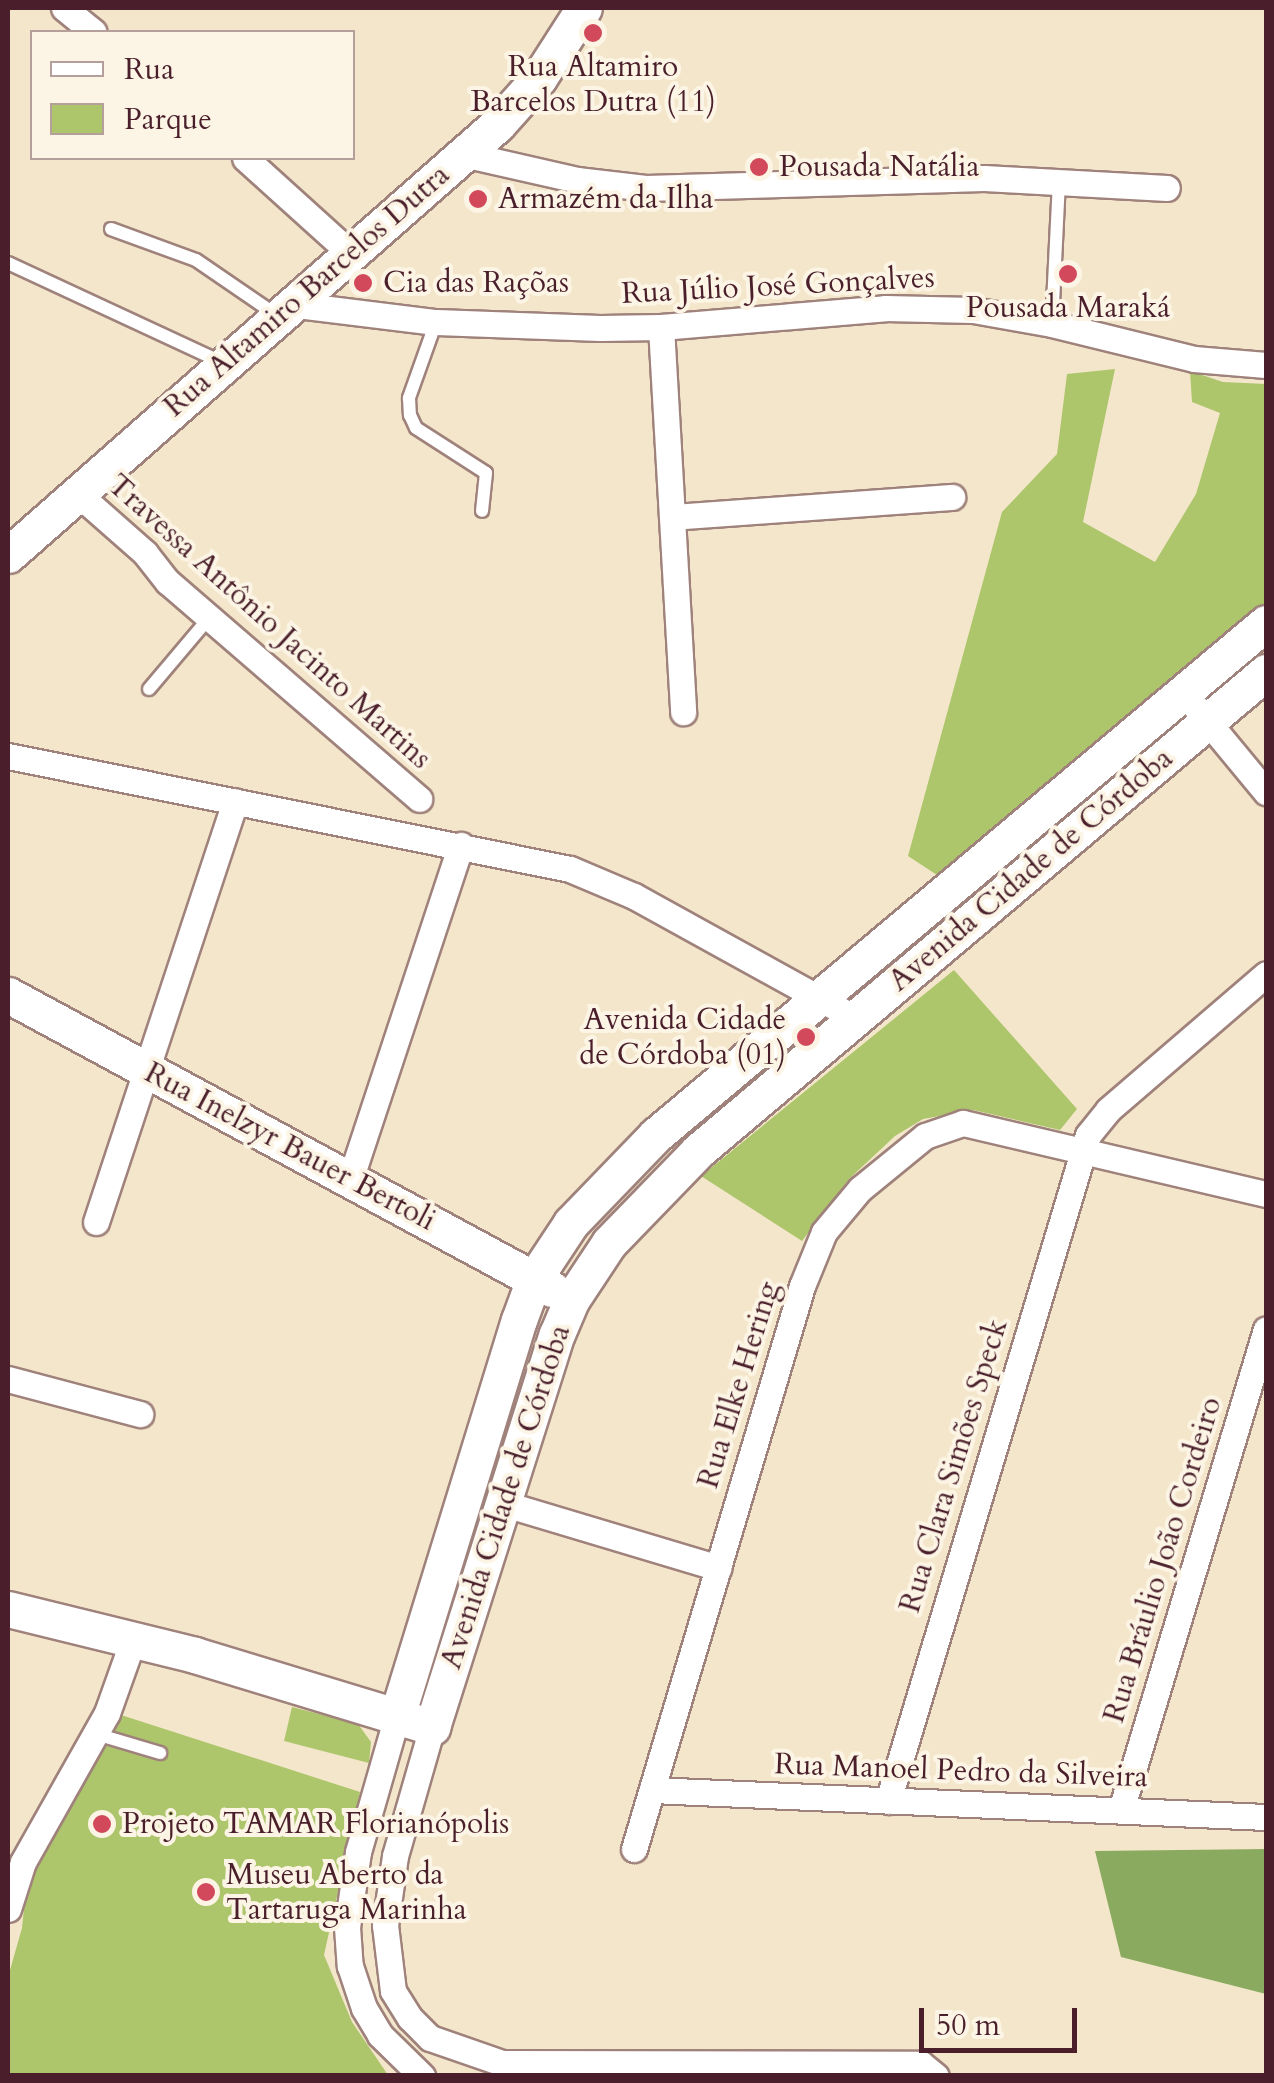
<!DOCTYPE html>
<meta charset="utf-8">
<style>
body{margin:0}
#map{position:relative;width:1274px;height:2083px;overflow:hidden;background:#f4e6cb;font-family:Cardo,serif}
div>[style]{position:absolute}
[style*='--x']{left:calc(var(--x)*1px);top:calc(var(--y)*1px);width:calc(var(--w)*1px);rotate:calc(var(--a)*1deg)}
.green>*{inset:0;background:#adc56b}
.forest>*{inset:0;background:#8aaa5f}
.roads{filter:drop-shadow(2px 0 #9f827b) drop-shadow(-2px 0 #9f827b) drop-shadow(0 2px #9f827b) drop-shadow(0 -2px #9f827b)}
.lane>*{height:12px;margin:-6px;padding:0 6px;transform-origin:6px;border-radius:6px;background:#fff}
.street>*{height:25px;margin:-12.5px;padding:0 12.5px;transform-origin:12.5px;border-radius:12.5px;background:#fff}
.secondary>*{height:35px;margin:-17.5px;padding:0 17.5px;transform-origin:17.5px;border-radius:17.5px;background:#fff}
.dots>*{width:28px;height:28px;translate:-50% -50%;box-sizing:border-box;border:5px solid #fcf5e5;border-radius:50%}
span{translate:-50% -50%;white-space:nowrap;text-align:center;line-height:1.15;-webkit-text-stroke:8px #fcf5e5;paint-order:stroke}
.poi-label{font-size:30px;color:#4a1f2b}
.left{translate:0 -50%;text-align:left}
.right{translate:-100% -50%;text-align:right}
.street-label{font-size:30px;color:#4a1f2b}
.frame{position:absolute;inset:0;border:10px solid #4a1f2b;pointer-events:none}
.legend{position:absolute;left:30px;top:30px;width:325px;height:130px;box-sizing:border-box;background:#fcf5e5;border:2px solid #b59f9b;margin:0;padding:12px 18px;list-style:none;font-size:30px;color:#4a1f2b}
.legend li{display:flex;align-items:center;gap:20px;height:50px}
.legend b{width:50px;border:2px solid #b59f9b}
.scale{position:absolute;left:919px;top:2008px;width:158px;height:45px;box-sizing:border-box;border:5px solid #4a1f2b;border-top:0;padding-left:12px;font-size:30px;line-height:35px;white-space:nowrap;color:#4a1f2b;-webkit-text-stroke:8px #fcf5e5;paint-order:stroke}
</style>
<div id="map">
<div class="green">
<div style="clip-path:polygon(1115px 369px,1083px 522px,1155px 562px,1196px 494px,1220px 413px,1192px 402px,1190px 371px,1223px 382px,1266px 384px,1266px 604px,937px 875px,908px 856px,1002px 512px,1057px 454px,1067px 374px)"></div>
<div style="clip-path:polygon(954px 970px,1077px 1109px,1060px 1130px,973px 1110px,923px 1119px,895px 1136px,849px 1179px,802px 1241px,701px 1176px)"></div>
<div style="clip-path:polygon(292px 1707px,358px 1724px,371px 1742px,369px 1763px,284px 1741px)"></div>
<div style="clip-path:polygon(118px 1714px,360px 1792px,324px 1955px,352px 2022px,388px 2075px,8px 2076px,8px 1977px,22px 1928px,28px 1869px)"></div>
</div>
<div class="forest">
<div style="clip-path:polygon(1266px 1849px,1266px 1994px,1121px 1957px,1095px 1851px)"></div>
</div>
<div class="roads">
<div class="lane">
<div style="--x:111;--y:229;--w:90;--a:20"></div>
<div style="--x:196;--y:260;--w:96;--a:34.4"></div>
<div style="--x:8;--y:263;--w:235;--a:24.9"></div>
<div style="--x:436;--y:322;--w:81;--a:109.6"></div>
<div style="--x:409;--y:398;--w:17;--a:87"></div>
<div style="--x:410;--y:415;--w:14;--a:65"></div>
<div style="--x:416;--y:428;--w:83;--a:32.7"></div>
<div style="--x:486;--y:473;--w:38;--a:96"></div>
<div style="--x:1052;--y:324;--w:144;--a:-87.2"></div>
<div style="--x:149;--y:689;--w:93;--a:-49.8"></div>
<div style="--x:96;--y:1734;--w:67;--a:16.5"></div>
</div>
<div class="street">
<div style="--x:64;--y:8;--w:38;--a:39"></div>
<div style="--x:463;--y:154;--w:117;--a:12.8"></div>
<div style="--x:577;--y:180;--w:69;--a:6.6"></div>
<div style="--x:646;--y:188;--w:338;--a:-1.7"></div>
<div style="--x:984;--y:178;--w:183;--a:3.1"></div>
<div style="--x:245;--y:158;--w:140;--a:42.1"></div>
<div style="--x:289;--y:304;--w:148;--a:7"></div>
<div style="--x:436;--y:322;--w:164;--a:2.1"></div>
<div style="--x:600;--y:328;--w:61;--a:-0.9"></div>
<div style="--x:661;--y:327;--w:225;--a:-4.8"></div>
<div style="--x:885;--y:308;--w:88;--a:1.3"></div>
<div style="--x:973;--y:310;--w:80;--a:10"></div>
<div style="--x:1052;--y:324;--w:146;--a:13.8"></div>
<div style="--x:1194;--y:359;--w:72;--a:4.8"></div>
<div style="--x:661;--y:327;--w:386;--a:86.7"></div>
<div style="--x:77;--y:493;--w:91;--a:41.4"></div>
<div style="--x:145;--y:553;--w:37;--a:52"></div>
<div style="--x:168;--y:582;--w:332;--a:40.8"></div>
<div style="--x:672;--y:517;--w:281;--a:-4.1"></div>
<div style="--x:1184;--y:693;--w:129;--a:50.4"></div>
<div style="--x:8;--y:756;--w:573;--a:11.37"></div>
<div style="--x:570;--y:869;--w:69;--a:22.9"></div>
<div style="--x:634;--y:896;--w:252;--a:28.9"></div>
<div style="--x:350;--y:1180;--w:353;--a:-71.7"></div>
<div style="--x:96;--y:1222;--w:443;--a:-71.7"></div>
<div style="--x:8;--y:1379;--w:137;--a:14.9"></div>
<div style="--x:502;--y:1503;--w:226;--a:16.7"></div>
<div style="--x:397;--y:1716;--w:141;--a:106"></div>
<div style="--x:358;--y:1852;--w:76;--a:98.3"></div>
<div style="--x:347;--y:1927;--w:39;--a:86"></div>
<div style="--x:350;--y:1966;--w:44;--a:71.6"></div>
<div style="--x:364;--y:2008;--w:31;--a:59"></div>
<div style="--x:380;--y:2035;--w:59;--a:44.3"></div>
<div style="--x:432;--y:1727;--w:134;--a:106"></div>
<div style="--x:395;--y:1856;--w:70;--a:98.2"></div>
<div style="--x:385;--y:1925;--w:66;--a:83.1"></div>
<div style="--x:393;--y:1991;--w:32;--a:58"></div>
<div style="--x:410;--y:2018;--w:28;--a:45"></div>
<div style="--x:430;--y:2038;--w:76;--a:19.1"></div>
<div style="--x:502;--y:2063;--w:419;--a:0.1"></div>
<div style="--x:921;--y:2064;--w:19;--a:39"></div>
<div style="--x:652;--y:1790;--w:615;--a:2.52"></div>
<div style="--x:888;--y:1801;--w:695;--a:-73.28"></div>
<div style="--x:1088;--y:1135;--w:32;--a:-51"></div>
<div style="--x:1108;--y:1110;--w:208;--a:-40.7"></div>
<div style="--x:1121;--y:1810;--w:502;--a:-73.22"></div>
<div style="--x:634;--y:1849;--w:588;--a:-73.38"></div>
<div style="--x:802;--y:1286;--w:58;--a:-67.8"></div>
<div style="--x:824;--y:1232;--w:56;--a:-50.1"></div>
<div style="--x:860;--y:1189;--w:84;--a:-39.2"></div>
<div style="--x:925;--y:1136;--w:40;--a:-18.9"></div>
<div style="--x:963;--y:1123;--w:311;--a:13.2"></div>
<div style="--x:8;--y:1909;--w:49;--a:-72.3"></div>
<div style="--x:23;--y:1862;--w:171;--a:-60.6"></div>
<div style="--x:107;--y:1713;--w:77;--a:-70.4"></div>
</div>
<div class="secondary">
<div style="--x:8;--y:555;--w:651;--a:-41.33"></div>
<div style="--x:497;--y:125;--w:63;--a:-48.2"></div>
<div style="--x:539;--y:78;--w:83;--a:-57.3"></div>
<div style="--x:8;--y:995;--w:618;--a:28.39"></div>
<div style="--x:8;--y:1609;--w:193;--a:13.8"></div>
<div style="--x:195;--y:1655;--w:248;--a:16.9"></div>
<div style="--x:432;--y:1727;--w:412;--a:-72.4"></div>
<div style="--x:557;--y:1334;--w:38;--a:-67"></div>
<div style="--x:572;--y:1299;--w:67;--a:-56.5"></div>
<div style="--x:609;--y:1243;--w:128;--a:-45.9"></div>
<div style="--x:698;--y:1151;--w:743;--a:-40.14"></div>
<div style="--x:397;--y:1716;--w:414;--a:-72.9"></div>
<div style="--x:519;--y:1320;--w:44;--a:-69.9"></div>
<div style="--x:534;--y:1279;--w:67;--a:-56.5"></div>
<div style="--x:571;--y:1223;--w:122;--a:-46"></div>
<div style="--x:656;--y:1135;--w:796;--a:-40.01"></div>
</div>
</div>
<div class="dots">
<div style="left:593px;top:33px;background:#d1495b"></div>
<div style="left:759px;top:167px;background:#d1495b"></div>
<div style="left:478px;top:199px;background:#d1495b"></div>
<div style="left:1068px;top:274px;background:#d1495b"></div>
<div style="left:363px;top:283px;background:#d1495b"></div>
<div style="left:806px;top:1037px;background:#d1495b"></div>
<div style="left:102px;top:1824px;background:#d1495b"></div>
<div style="left:206px;top:1892px;background:#d1495b"></div>
</div>
<div class="poi-label">
<span style="left:593px;top:84px">Rua Altamiro<br>Barcelos Dutra (11)</span>
<span class="left" style="left:779px;top:167px">Pousada Natália</span>
<span class="left" style="left:498px;top:199px">Armazém da Ilha</span>
<span class="left" style="left:383px;top:283px">Cia das Raçõas</span>
<span style="left:1068px;top:308px">Pousada Maraká</span>
<span class="right" style="left:786px;top:1037px">Avenida Cidade<br>de Córdoba (01)</span>
<span class="left" style="left:122px;top:1824px">Projeto TAMAR Florianópolis</span>
<span class="left" style="left:226px;top:1892px">Museu Aberto da<br>Tartaruga Marinha</span>
</div>
<div class="street-label">
<span style="left:778px;top:286px;rotate:-3deg">Rua Júlio José Gonçalves</span>
<span style="left:307px;top:291px;rotate:-41deg">Rua Altamiro Barcelos Dutra</span>
<span style="left:269px;top:622px;rotate:42deg">Travessa Antônio Jacinto Martins</span>
<span style="left:1031px;top:870px;rotate:-40deg">Avenida Cidade de Córdoba</span>
<span style="left:290px;top:1147px;rotate:28deg">Rua Inelzyr Bauer Bertoli</span>
<span style="left:739px;top:1385px;rotate:-73deg">Rua Elke Hering</span>
<span style="left:954px;top:1466px;rotate:-73deg">Rua Clara Simões Speck</span>
<span style="left:506px;top:1497px;rotate:-72deg">Avenida Cidade de Córdoba</span>
<span style="left:1163px;top:1560px;rotate:-73deg">Rua Bráulio João Cordeiro</span>
<span style="left:961px;top:1771px;rotate:2deg">Rua Manoel Pedro da Silveira</span>
</div>
<div class="frame"></div>
<ul class="legend">
<li><b style="height:12px;background:#fff"></b>Rua</li>
<li><b style="height:28px;background:#adc56b"></b>Parque</li>
</ul>
<div class="scale">50 m</div>
</div>
